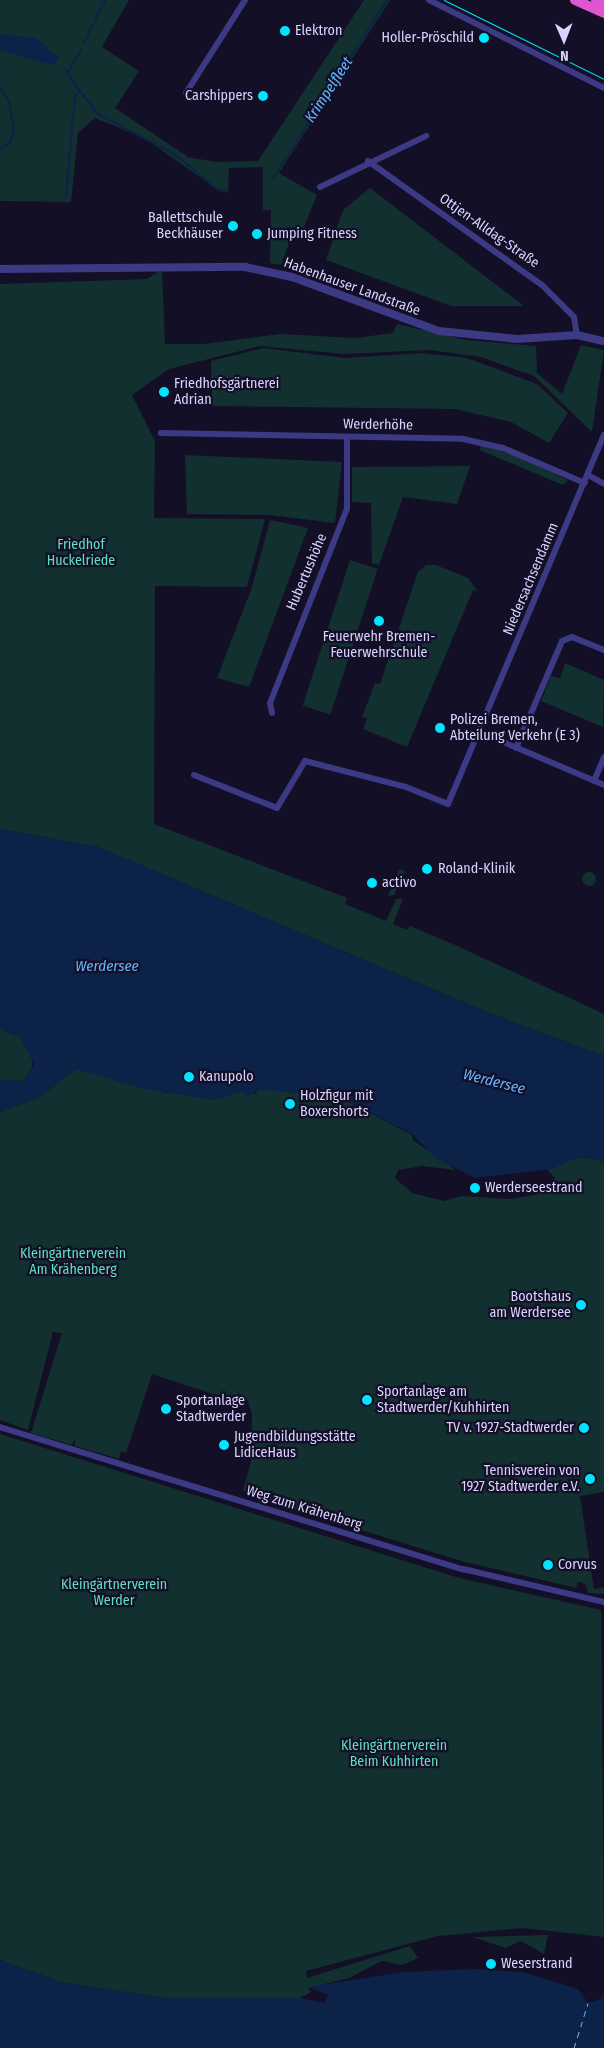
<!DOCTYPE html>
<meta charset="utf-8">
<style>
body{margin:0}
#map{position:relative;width:604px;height:2048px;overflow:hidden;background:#130f26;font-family:"Fira Sans Condensed",sans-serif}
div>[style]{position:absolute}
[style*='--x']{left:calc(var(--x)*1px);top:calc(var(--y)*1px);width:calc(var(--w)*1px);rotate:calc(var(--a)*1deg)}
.green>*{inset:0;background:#12302f;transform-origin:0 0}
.round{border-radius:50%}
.water>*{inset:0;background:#0c2248}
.stream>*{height:2px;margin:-1px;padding:0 1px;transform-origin:1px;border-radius:1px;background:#0c2248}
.ferry>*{height:1px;margin-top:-0.5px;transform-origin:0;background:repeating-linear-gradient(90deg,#62b6ff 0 6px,transparent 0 11px)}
.minor>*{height:6px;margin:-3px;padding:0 3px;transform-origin:3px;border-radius:3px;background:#3d3a85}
.tertiary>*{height:8px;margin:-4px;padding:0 4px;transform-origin:4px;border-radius:4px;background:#3d3a85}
.trunk>*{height:10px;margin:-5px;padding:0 5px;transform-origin:5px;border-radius:5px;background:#e055d1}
.tram>*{height:1px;margin:-0.5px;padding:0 0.5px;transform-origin:0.5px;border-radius:0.5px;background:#00e5ff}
.dots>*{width:14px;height:14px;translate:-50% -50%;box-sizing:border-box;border:2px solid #130f26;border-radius:50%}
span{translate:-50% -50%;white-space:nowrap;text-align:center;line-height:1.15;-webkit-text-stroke:4.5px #130f26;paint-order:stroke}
.poi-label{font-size:14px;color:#d9d4ff}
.left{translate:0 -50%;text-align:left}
.right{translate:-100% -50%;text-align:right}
.street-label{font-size:14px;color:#d9d4ff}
.park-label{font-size:14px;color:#5fe0c0}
.water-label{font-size:15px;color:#62b6ff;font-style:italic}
.north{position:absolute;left:539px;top:15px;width:50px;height:50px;-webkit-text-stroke:4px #130f26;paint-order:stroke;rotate:179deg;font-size:14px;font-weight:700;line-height:20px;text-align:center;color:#d9d4ff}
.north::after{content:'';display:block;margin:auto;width:18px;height:22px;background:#d9d4ff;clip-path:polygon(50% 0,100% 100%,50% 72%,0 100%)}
</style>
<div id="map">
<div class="green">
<div style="clip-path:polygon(0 0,129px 0,102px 47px,139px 71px,115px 108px,188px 157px,216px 162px,258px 161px,364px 0,390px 0,279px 173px,317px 195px,303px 229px,295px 227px,281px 265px,270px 263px,271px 219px,271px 210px,263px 210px,263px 167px,229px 168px,228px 193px,220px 191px,144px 138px,95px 118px,78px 133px,71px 202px,0 201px)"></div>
<div style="clip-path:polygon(370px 188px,524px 306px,451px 306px,326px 260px,343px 210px)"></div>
<div style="clip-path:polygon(162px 269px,165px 344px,204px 344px,280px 334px,355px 338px,393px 333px,397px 324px,466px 340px,536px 346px,537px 373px,562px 394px,581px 345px,604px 350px,592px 432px,534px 376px,481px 357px,430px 350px,344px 354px,260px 346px,169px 369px,132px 395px,155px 441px,154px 518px,265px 519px,247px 587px,155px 586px,154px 824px,347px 898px,345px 904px,386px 921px,396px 899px,403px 899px,393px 924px,407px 930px,410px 926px,455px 945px,604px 1014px,604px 1056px,487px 1012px,98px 847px,0 829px,0 284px,147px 279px)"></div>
<div style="clip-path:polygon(263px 348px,345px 358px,422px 353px,467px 358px,537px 384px,568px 413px,549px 443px,511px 422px,455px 409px,212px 406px,211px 361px)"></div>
<div style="clip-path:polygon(481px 444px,519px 457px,568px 480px,563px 485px,480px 450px)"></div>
<div style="clip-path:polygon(185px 455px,342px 462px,335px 523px,269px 515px,187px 514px)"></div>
<div style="clip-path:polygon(470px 466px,457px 504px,403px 497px,379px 565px,372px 563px,371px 503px,352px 502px,352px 467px)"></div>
<div style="clip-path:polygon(270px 520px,308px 528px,249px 687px,217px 678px,252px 587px)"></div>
<div style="left:350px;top:560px;width:29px;height:153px;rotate:18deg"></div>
<div style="clip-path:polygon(426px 565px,436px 565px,468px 578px,478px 592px,473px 590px,407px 747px,363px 729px,367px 718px,362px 717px,375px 683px,380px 684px,418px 572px)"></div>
<div style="clip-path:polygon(565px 663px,604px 680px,603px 727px,541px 701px,551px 676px,560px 678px)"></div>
<div style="clip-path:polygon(399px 869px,405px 871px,394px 895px,388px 896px)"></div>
<div class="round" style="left:582px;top:872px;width:14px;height:14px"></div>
<div style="clip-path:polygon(0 1029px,20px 1037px,33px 1055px,31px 1074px,23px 1081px,0 1080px)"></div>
<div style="clip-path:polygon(76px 1069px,168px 1093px,243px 1091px,255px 1094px,258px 1089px,284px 1090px,341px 1098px,412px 1135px,413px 1140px,456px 1170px,422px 1166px,398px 1170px,395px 1178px,412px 1193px,444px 1201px,462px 1196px,510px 1199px,535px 1195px,555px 1178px,547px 1169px,578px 1157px,604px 1161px,604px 1492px,580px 1496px,594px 1589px,604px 1587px,604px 1594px,588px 1593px,586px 1585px,578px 1581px,576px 1588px,465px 1562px,247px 1495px,243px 1490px,251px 1462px,252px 1414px,247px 1399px,239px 1396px,213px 1394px,152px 1374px,126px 1453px,121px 1451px,119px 1459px,75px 1446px,75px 1437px,72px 1445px,31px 1433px,62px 1333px,53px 1332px,28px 1430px,0 1420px,0 1112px,40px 1097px)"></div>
<div style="clip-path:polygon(0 1434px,459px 1578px,601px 1610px,604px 1937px,522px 1928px,438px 1936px,306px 1971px,307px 1978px,410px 1946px,418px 1958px,402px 1965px,382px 1961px,349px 1978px,308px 1988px,311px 1992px,300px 1998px,164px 1998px,61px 1982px,0 1960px)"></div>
<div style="clip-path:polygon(548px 1935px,544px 1954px,521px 1941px,505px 1948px,473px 1937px)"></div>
</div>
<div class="water">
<div style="clip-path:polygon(0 34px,36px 38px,60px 59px,51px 65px,0 50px)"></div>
<div style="clip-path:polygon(0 829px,98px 847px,487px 1012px,604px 1056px,604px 1161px,578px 1157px,552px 1169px,475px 1178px,436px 1158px,412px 1134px,341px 1098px,258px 1089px,249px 1097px,243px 1091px,214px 1100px,140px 1088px,76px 1069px,40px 1097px,0 1112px,0 1080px,23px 1081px,34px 1064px,20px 1037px,0 1029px)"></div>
<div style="clip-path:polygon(0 1960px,61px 1982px,164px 1998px,300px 1998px,324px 2003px,328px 1995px,308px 1987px,403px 1972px,474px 1969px,523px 1972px,578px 1989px,588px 2003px,599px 2000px,604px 1992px,604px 2048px,0 2048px)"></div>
</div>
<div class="stream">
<div style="--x:84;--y:43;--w:48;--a:-64"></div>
<div style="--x:65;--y:69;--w:27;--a:56"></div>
<div style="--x:80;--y:91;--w:7;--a:135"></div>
<div style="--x:75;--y:96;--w:101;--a:95.1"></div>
<div style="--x:69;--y:71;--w:25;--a:-61"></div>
<div style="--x:0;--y:72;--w:3;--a:90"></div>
<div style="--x:0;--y:87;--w:17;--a:59"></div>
<div style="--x:9;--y:102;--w:27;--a:80"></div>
<div style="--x:14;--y:129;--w:14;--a:107"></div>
<div style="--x:10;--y:142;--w:12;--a:145"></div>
<div style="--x:80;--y:91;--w:29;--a:52"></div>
<div style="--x:98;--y:114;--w:86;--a:27.8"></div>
<div style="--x:174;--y:154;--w:55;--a:39.1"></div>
<div style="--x:217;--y:189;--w:11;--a:15"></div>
<div style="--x:272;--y:180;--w:214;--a:-57.4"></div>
</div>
<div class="ferry">
<div style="--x:574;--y:2048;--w:47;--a:-72.7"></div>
</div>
<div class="minor">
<div style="--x:429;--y:0;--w:196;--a:26.7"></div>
<div style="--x:186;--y:93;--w:110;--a:-57.6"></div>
<div style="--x:368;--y:161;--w:214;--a:35.5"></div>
<div style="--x:542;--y:285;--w:45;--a:45"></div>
<div style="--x:574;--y:317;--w:18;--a:81"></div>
<div style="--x:320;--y:187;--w:118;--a:-25.7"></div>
<div style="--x:161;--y:433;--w:302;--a:1.1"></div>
<div style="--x:463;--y:439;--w:41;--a:12.7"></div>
<div style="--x:503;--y:448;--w:89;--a:23.1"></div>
<div style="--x:588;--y:475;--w:18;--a:29"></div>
<div style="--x:272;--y:713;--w:10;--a:-101"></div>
<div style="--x:270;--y:703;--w:209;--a:-68.4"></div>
<div style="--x:347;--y:509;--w:72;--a:-90"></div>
<div style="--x:480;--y:732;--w:135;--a:23.1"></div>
<div style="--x:516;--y:748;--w:116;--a:-66.7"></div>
<div style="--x:562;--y:641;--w:11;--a:-22"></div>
<div style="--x:572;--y:637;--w:35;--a:22"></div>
<div style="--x:194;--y:775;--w:89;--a:21.7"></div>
<div style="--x:277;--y:808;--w:55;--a:-59.2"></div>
<div style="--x:305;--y:761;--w:104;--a:14.4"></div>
<div style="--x:406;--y:787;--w:45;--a:22"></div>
<div style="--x:448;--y:804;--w:401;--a:-67.1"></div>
<div style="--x:594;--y:781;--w:26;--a:-67"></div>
<div style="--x:0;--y:1427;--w:484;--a:17.1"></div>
<div style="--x:463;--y:1569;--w:145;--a:13.2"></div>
</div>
<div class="tertiary">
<div style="--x:0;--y:269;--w:245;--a:-0.5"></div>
<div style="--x:245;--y:267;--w:48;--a:12"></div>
<div style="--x:292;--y:277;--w:157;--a:20.2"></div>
<div style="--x:439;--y:331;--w:78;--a:5.9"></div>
<div style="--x:517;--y:339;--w:60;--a:-3.8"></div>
<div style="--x:577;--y:335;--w:28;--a:13"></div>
</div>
<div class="trunk">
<div style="--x:575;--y:0;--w:32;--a:24"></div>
<div style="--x:596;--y:0;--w:9;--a:27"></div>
</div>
<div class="tram">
<div style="--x:444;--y:0;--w:178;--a:26.3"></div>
</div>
<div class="dots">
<div style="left:285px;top:31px;background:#00e5ff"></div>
<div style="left:484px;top:38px;background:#00e5ff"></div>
<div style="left:263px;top:96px;background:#00e5ff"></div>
<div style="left:233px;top:226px;background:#00e5ff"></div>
<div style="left:257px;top:234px;background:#00e5ff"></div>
<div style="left:164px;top:392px;background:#00e5ff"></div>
<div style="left:379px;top:621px;background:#00e5ff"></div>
<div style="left:440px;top:728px;background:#00e5ff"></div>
<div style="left:427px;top:869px;background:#00e5ff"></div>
<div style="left:372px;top:883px;background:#00e5ff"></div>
<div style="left:189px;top:1077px;background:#00e5ff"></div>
<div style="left:290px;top:1104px;background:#00e5ff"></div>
<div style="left:475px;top:1188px;background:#00e5ff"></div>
<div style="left:581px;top:1305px;background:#00e5ff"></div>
<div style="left:367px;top:1400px;background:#00e5ff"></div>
<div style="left:166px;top:1409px;background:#00e5ff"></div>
<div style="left:584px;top:1428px;background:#00e5ff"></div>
<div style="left:224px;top:1445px;background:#00e5ff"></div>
<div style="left:590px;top:1479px;background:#00e5ff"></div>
<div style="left:548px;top:1565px;background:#00e5ff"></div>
<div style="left:491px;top:1964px;background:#00e5ff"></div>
</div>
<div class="poi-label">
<span class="left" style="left:295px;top:31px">Elektron</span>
<span class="right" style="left:474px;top:38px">Holler-Pröschild</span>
<span class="right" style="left:253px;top:96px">Carshippers</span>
<span class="right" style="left:223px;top:226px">Ballettschule<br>Beckhäuser</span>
<span class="left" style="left:267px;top:234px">Jumping Fitness</span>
<span class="left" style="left:174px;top:392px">Friedhofsgärtnerei<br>Adrian</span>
<span style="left:379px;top:645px">Feuerwehr Bremen-<br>Feuerwehrschule</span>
<span class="left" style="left:450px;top:728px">Polizei Bremen,<br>Abteilung Verkehr (E 3)</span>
<span class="left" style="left:438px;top:869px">Roland-Klinik</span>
<span class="left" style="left:382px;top:883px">activo</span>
<span class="left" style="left:199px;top:1077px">Kanupolo</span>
<span class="left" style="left:300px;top:1104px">Holzfigur mit<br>Boxershorts</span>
<span class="left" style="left:485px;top:1188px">Werderseestrand</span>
<span class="right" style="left:571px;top:1305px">Bootshaus<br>am Werdersee</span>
<span class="left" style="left:377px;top:1400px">Sportanlage am<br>Stadtwerder/Kuhhirten</span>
<span class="left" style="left:176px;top:1409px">Sportanlage<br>Stadtwerder</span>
<span class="right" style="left:574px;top:1428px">TV v. 1927-Stadtwerder</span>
<span class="left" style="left:234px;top:1445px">Jugendbildungsstätte<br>LidiceHaus</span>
<span class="right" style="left:580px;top:1479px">Tennisverein von<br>1927 Stadtwerder e.V.</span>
<span class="left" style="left:558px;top:1565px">Corvus</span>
<span class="left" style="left:501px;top:1964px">Weserstrand</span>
</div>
<div class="street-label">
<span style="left:489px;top:231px;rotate:35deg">Ottjen-Alldag-Straße</span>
<span style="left:352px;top:287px;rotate:20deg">Habenhauser Landstraße</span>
<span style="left:378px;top:425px;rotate:1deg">Werderhöhe</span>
<span style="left:307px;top:572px;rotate:-67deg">Hubertushöhe</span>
<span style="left:531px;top:579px;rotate:-67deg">Niedersachsendamm</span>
<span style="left:304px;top:1508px;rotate:17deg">Weg zum Krähenberg</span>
</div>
<div class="park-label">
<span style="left:81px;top:553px">Friedhof<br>Huckelriede</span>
<span style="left:73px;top:1262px">Kleingärtnerverein<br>Am Krähenberg</span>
<span style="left:114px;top:1593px">Kleingärtnerverein<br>Werder</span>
<span style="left:394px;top:1754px">Kleingärtnerverein<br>Beim Kuhhirten</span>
</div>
<div class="water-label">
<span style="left:329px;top:90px;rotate:-57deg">Krimpelfleet</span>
<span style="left:107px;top:967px">Werdersee</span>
<span style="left:494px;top:1082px;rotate:14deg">Werdersee</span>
</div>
<div class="north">N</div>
</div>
